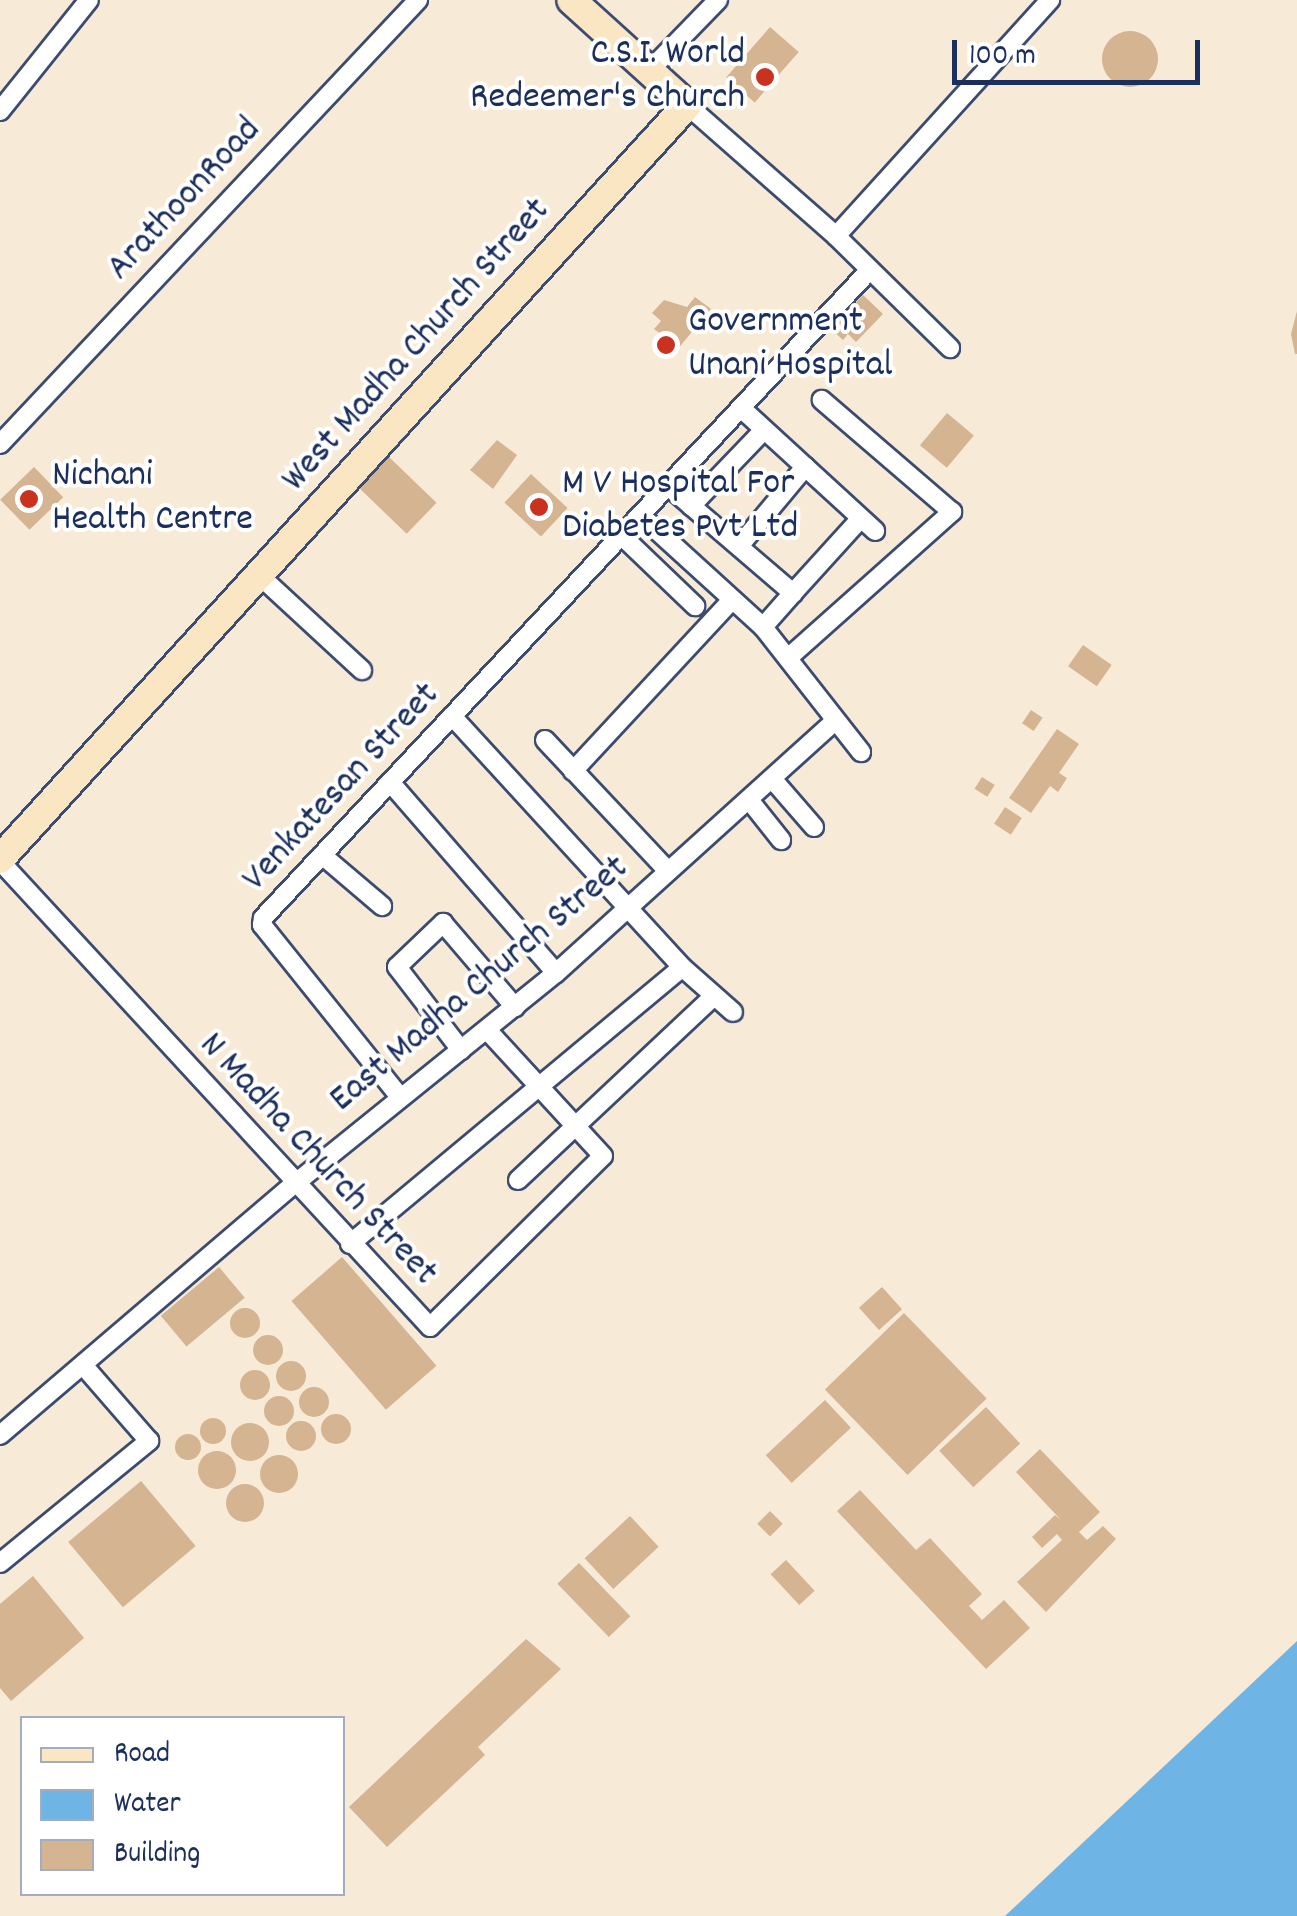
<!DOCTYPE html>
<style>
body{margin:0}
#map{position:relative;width:1297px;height:1916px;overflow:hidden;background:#f7ebd8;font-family:Dekko,sans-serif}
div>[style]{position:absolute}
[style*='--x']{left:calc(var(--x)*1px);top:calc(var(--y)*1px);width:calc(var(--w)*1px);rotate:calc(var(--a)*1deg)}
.water>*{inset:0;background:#6eb4e4}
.building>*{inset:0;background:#d4b491;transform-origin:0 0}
.round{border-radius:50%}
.roads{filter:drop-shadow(2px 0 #3c4b70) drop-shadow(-2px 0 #3c4b70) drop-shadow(0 2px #3c4b70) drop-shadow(0 -2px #3c4b70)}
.minor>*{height:18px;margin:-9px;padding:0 9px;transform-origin:9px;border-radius:9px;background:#fff}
.secondary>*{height:28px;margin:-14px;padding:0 14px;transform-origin:14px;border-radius:14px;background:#fbe6c4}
.dots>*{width:28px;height:28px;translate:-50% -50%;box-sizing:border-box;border:5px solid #fff;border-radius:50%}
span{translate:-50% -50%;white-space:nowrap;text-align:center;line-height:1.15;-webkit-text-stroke:8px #fff;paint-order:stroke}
.poi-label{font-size:38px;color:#1b2f5e}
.right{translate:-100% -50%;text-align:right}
.left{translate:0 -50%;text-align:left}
.street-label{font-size:38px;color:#1b2f5e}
.legend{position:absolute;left:20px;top:1716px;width:325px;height:180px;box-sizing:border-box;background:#fff;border:2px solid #a4acbf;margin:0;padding:12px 18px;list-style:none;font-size:30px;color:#1b2f5e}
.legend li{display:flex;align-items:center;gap:20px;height:50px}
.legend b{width:50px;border:2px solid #a4acbf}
.scale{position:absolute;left:952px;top:40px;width:248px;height:45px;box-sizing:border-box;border:5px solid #1b2f5e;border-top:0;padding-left:12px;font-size:30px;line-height:35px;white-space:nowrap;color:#1b2f5e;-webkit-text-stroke:8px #fff;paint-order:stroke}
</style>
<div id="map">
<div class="water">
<div style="clip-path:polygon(1297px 1641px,1297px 1916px,1005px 1916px)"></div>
</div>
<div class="building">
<div style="left:770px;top:27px;width:38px;height:67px;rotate:41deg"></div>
<div class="round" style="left:1102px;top:31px;width:56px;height:56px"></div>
<div style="clip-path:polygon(863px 295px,883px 314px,856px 342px,848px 334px,843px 340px,831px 329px)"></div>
<div style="clip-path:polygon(695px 297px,711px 309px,671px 357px,656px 344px,663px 336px,654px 329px,661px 321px,652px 313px,664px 300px,687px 307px)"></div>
<div style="clip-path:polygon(1297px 311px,1297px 354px,1295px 354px,1291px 334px)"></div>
<div style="left:947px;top:413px;width:35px;height:42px;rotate:40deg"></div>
<div style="clip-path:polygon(497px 440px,517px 455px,493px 489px,470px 470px)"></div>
<div style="left:389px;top:457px;width:66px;height:43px;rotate:44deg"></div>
<div style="left:34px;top:467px;width:42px;height:47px;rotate:46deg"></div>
<div style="left:531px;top:474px;width:50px;height:39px;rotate:43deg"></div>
<div style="left:1083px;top:645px;width:35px;height:26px;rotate:35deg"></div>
<div style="left:1031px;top:710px;width:14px;height:16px;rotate:34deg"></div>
<div style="clip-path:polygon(1057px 729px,1079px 744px,1059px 773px,1067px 778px,1058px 792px,1050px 786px,1031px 813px,1009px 798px)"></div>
<div style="left:982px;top:777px;width:15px;height:14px;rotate:32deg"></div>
<div style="left:1005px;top:807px;width:20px;height:20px;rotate:33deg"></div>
<div style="left:342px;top:1257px;width:144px;height:67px;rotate:49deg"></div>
<div style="left:219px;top:1267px;width:40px;height:76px;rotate:50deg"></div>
<div style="left:882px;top:1287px;width:30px;height:31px;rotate:48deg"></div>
<div class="round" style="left:230px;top:1308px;width:30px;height:30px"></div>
<div style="left:904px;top:1313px;width:119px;height:110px;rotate:46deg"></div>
<div class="round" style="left:253px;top:1335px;width:30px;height:30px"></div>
<div class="round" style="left:276px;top:1361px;width:30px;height:30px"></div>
<div class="round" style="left:240px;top:1370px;width:30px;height:30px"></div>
<div class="round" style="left:299px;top:1387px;width:30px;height:30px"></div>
<div class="round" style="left:264px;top:1396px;width:30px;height:30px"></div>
<div style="left:825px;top:1400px;width:38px;height:81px;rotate:47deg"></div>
<div style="left:986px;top:1407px;width:50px;height:64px;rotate:47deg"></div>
<div class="round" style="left:321px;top:1414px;width:30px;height:30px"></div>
<div class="round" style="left:200px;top:1418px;width:26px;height:26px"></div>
<div class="round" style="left:286px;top:1421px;width:30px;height:30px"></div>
<div class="round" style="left:231px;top:1423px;width:38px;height:38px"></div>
<div class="round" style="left:175px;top:1434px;width:26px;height:26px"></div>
<div style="clip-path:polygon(1040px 1449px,1100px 1512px,1079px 1532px,1087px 1540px,1103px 1526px,1116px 1539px,1046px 1612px,1017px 1582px,1062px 1540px,1057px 1534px,1042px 1548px,1032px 1537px,1055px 1515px,1061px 1520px,1016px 1472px)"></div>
<div class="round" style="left:198px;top:1451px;width:38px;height:38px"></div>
<div class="round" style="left:260px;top:1455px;width:38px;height:38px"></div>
<div style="left:141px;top:1481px;width:85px;height:95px;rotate:50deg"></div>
<div class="round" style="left:226px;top:1484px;width:38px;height:38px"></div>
<div style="clip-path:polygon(860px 1490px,916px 1550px,930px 1538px,982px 1594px,969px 1606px,982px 1620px,1004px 1600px,1030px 1628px,986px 1669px,837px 1511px)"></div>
<div style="left:770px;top:1511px;width:18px;height:18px;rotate:45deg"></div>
<div style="left:630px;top:1516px;width:42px;height:62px;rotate:47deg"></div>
<div style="left:786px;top:1560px;width:42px;height:21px;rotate:47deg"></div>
<div style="left:579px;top:1563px;width:74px;height:30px;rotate:46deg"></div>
<div style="clip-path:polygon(33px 1576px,84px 1638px,11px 1701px,0 1688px,0 1604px)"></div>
<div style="clip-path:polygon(526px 1639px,561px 1669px,478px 1747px,485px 1755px,387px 1847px,349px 1807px)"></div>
</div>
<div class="roads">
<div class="minor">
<div style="--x:649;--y:71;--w:99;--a:-45.8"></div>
<div style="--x:687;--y:105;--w:198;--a:41.3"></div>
<div style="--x:836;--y:236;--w:160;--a:44.5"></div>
<div style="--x:0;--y:111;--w:142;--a:-51.3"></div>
<div style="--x:836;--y:236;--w:319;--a:-47.8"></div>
<div style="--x:741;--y:408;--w:182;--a:42.5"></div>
<div style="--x:0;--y:444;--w:610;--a:-46.73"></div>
<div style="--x:668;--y:486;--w:165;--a:40.6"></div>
<div style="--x:793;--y:593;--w:101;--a:-47.8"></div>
<div style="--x:691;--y:506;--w:105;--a:-46.2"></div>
<div style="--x:640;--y:515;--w:166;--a:42.3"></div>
<div style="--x:763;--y:627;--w:159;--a:51.9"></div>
<div style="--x:621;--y:535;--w:103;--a:43.8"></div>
<div style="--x:740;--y:545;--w:102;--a:-50.2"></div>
<div style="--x:260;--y:576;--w:139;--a:42.7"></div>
<div style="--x:763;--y:627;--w:45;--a:-48.6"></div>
<div style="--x:788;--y:658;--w:220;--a:-41.7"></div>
<div style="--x:952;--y:512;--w:172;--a:-139.3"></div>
<div style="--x:452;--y:716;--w:340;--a:47.5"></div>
<div style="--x:682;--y:967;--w:68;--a:41.4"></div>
<div style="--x:545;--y:740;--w:177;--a:46.8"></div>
<div style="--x:573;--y:771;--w:233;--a:-47.1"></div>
<div style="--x:774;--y:781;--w:61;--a:49"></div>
<div style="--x:390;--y:782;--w:253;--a:49"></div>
<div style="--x:750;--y:801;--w:50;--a:51.5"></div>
<div style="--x:322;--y:855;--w:79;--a:40.4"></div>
<div style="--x:0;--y:861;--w:634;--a:47.3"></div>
<div style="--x:430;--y:1327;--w:243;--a:-44.7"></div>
<div style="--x:603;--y:1156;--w:171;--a:-132.6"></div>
<div style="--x:461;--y:1050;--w:105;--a:-127.6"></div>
<div style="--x:397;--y:967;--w:64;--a:-43.7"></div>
<div style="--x:443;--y:923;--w:111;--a:49.4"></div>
<div style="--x:400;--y:1097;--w:221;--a:-128.7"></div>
<div style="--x:262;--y:925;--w:7;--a:-82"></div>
<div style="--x:263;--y:918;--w:885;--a:-46.88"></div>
<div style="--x:518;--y:1180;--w:269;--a:-43.2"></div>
<div style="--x:350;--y:1244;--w:432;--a:-39.8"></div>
<div style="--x:0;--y:1435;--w:384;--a:-40.5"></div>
<div style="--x:292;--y:1186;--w:339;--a:-38.9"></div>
<div style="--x:556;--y:973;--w:373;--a:-42.1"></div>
<div style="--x:0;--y:1563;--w:193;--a:-39.3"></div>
<div style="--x:149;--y:1441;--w:101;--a:-131"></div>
</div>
<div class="secondary">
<div style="--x:0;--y:859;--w:1020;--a:-47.66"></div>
<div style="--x:687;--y:105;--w:156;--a:-137.8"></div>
</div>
</div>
<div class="dots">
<div style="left:765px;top:77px;background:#c8321e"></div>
<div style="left:666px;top:345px;background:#c8321e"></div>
<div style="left:29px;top:499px;background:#c8321e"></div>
<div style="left:539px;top:507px;background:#c8321e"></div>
</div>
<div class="poi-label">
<span class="right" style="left:745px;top:77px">C.S.I. World<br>Redeemer's Church</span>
<span class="left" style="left:688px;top:345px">Government<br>Unani Hospital</span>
<span class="left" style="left:52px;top:499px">Nichani<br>Health Centre</span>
<span class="left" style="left:562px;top:507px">M V Hospital For<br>Diabetes Pvt Ltd</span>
</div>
<div class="street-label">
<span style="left:185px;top:200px;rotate:-47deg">ArathoonRoad</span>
<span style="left:417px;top:346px;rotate:-48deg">West Madha Church Street</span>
<span style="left:342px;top:788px;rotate:-47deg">Venkatesan Street</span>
<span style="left:480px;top:985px;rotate:-40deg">East Madha Church Street</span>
<span style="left:317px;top:1160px;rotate:47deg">N Madha Church Street</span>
</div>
<ul class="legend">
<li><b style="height:12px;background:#fbe6c4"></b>Road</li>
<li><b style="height:28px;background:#6eb4e4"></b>Water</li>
<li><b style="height:28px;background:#d4b491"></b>Building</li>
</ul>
<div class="scale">100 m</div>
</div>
